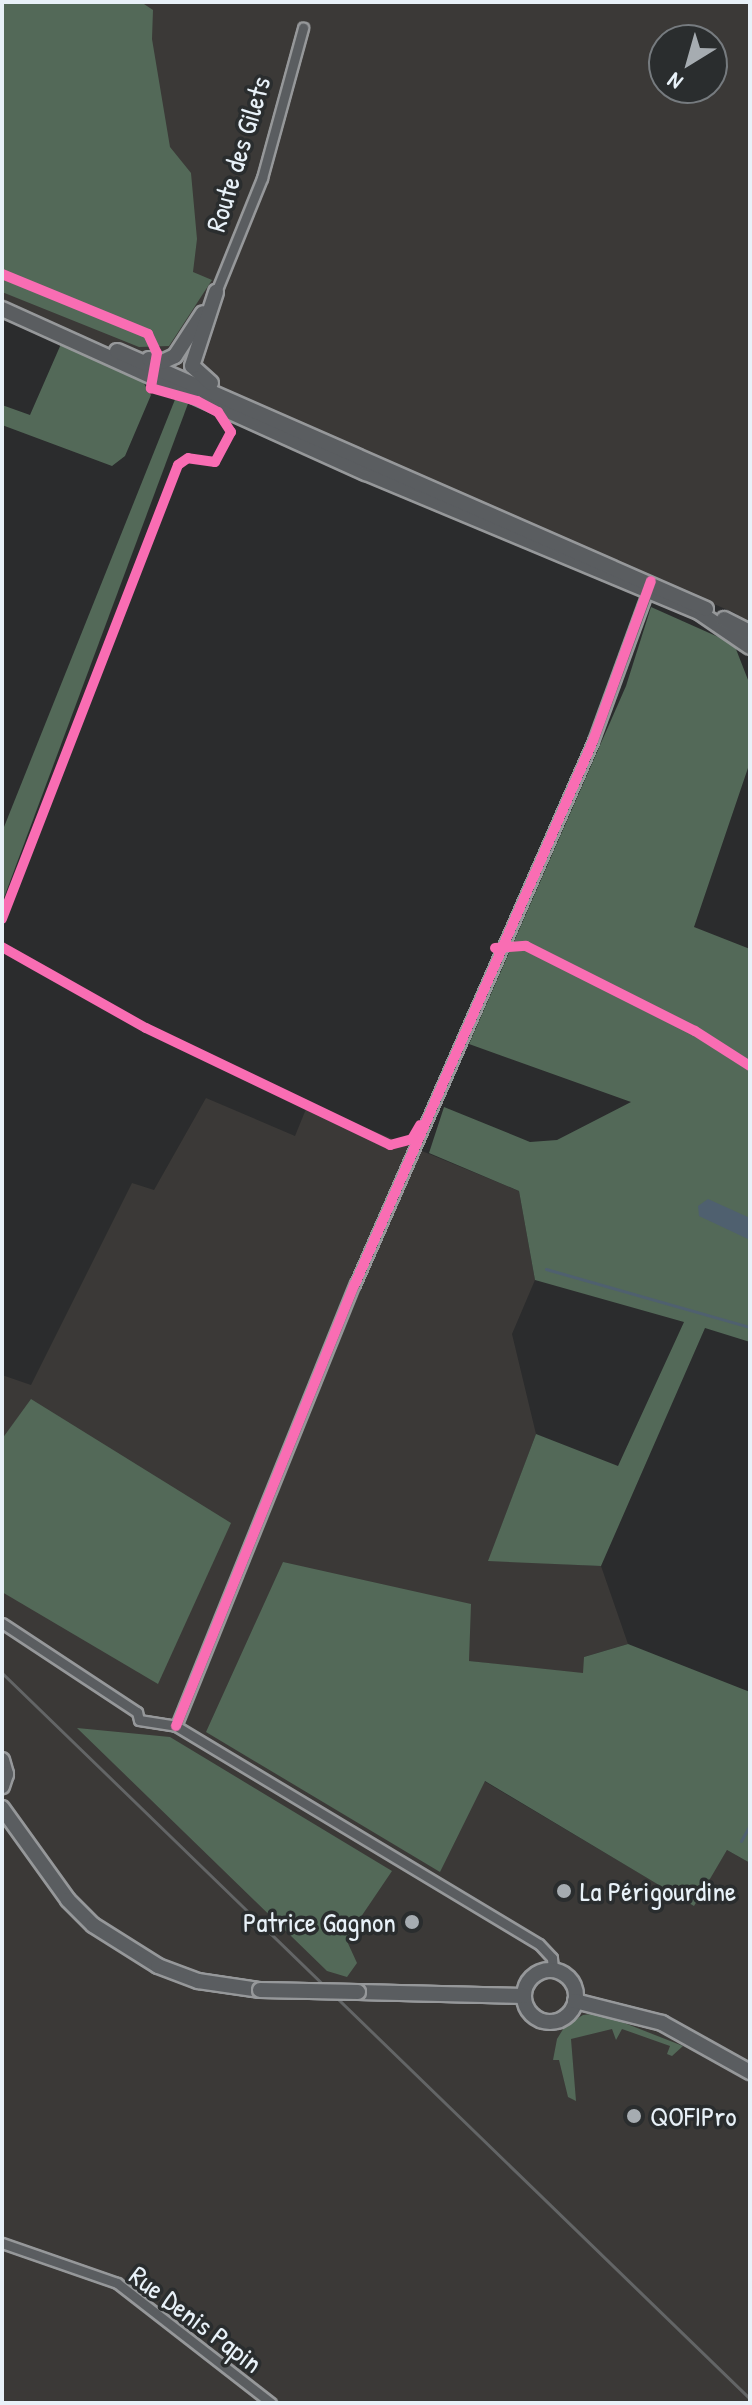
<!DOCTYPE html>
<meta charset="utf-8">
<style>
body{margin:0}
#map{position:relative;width:752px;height:2405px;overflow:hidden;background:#2b2c2d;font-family:"Patrick Hand",sans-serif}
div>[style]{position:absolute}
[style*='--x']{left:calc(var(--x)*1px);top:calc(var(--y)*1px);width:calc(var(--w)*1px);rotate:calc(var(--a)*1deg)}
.built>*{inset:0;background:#3b3937}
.green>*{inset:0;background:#536958}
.water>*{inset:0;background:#4f606f}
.stream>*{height:3px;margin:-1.5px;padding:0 1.5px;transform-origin:1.5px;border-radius:1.5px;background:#4f606f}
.roads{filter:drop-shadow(2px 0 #96989a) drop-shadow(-2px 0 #96989a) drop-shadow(0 2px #96989a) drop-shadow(0 -2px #96989a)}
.street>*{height:9px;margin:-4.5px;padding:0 4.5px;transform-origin:4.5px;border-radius:4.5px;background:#5a5d60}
.secondary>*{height:14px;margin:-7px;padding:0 7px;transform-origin:7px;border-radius:7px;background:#5a5d60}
.secondary>.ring{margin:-7px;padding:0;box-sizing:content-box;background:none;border:14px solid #5a5d60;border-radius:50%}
.rail>*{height:3px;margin:-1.5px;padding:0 1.5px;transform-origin:1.5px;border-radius:1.5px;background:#636566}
.bridges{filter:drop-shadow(2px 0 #96989a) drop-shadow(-2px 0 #96989a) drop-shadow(0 2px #96989a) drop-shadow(0 -2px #96989a)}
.secondary-bridge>*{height:14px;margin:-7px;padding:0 7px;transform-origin:7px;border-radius:7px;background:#5a5d60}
.cycleway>*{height:10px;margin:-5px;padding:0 5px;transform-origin:5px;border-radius:5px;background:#f96db3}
.dots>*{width:22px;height:22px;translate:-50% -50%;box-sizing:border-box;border:4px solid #2a2d2e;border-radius:50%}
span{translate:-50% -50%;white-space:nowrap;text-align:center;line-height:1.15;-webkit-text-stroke:7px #2a2d2e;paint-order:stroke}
.street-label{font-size:28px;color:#e8f1f8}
.poi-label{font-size:28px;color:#e8f1f8}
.left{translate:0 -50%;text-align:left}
.right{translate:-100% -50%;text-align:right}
.frame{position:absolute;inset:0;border:4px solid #e8f1f8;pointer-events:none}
.north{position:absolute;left:648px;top:24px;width:80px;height:80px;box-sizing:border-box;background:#2a2d2e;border:2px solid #767b7f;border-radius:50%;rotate:217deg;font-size:22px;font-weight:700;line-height:32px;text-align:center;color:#e8f1f8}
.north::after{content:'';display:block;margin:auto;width:28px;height:36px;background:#a6acb1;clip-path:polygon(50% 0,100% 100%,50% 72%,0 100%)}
</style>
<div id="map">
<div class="built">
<div style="clip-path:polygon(evenodd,2px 2px,750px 2px,750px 627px,735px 613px,2px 303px,2px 2px,664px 40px,712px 40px,712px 88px,664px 88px,664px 40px)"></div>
<div style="clip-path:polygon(206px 1098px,295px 1136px,308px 1104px,519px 1191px,535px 1280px,512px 1334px,536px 1434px,489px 1560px,601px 1566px,628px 1644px,584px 1657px,584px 1674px,468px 1661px,439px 1872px,484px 1781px,693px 1905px,727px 1850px,750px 1863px,750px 2403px,2px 2403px,2px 1375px,31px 1385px,132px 1183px,154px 1190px)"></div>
</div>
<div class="green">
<div style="clip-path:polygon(2px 2px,141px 2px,153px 10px,152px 39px,170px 147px,191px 173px,197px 239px,193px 272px,212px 280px,169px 346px,139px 347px,2px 292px)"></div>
<div style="clip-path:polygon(61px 344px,140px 377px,151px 395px,125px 456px,112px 466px,2px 425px,2px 405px,30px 415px)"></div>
<div style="clip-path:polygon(176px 397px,189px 401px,2px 903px,2px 832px)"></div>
<div style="clip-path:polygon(651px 607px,734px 644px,750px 685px,750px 762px,694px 927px,750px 949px,750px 1342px,705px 1328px,601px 1566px,488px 1561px,536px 1434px,618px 1466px,684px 1322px,535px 1280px,519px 1191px,429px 1153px,444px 1107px,530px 1142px,557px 1140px,631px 1102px,469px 1044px,626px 686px)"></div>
<div style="clip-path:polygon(31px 1399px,231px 1523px,158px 1684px,2px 1592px,2px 1439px)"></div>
<div style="clip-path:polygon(283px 1562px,471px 1604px,469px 1661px,583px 1673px,584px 1657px,628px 1644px,750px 1692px,750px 1863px,727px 1850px,694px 1906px,485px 1781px,440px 1872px,206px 1732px)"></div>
<div style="clip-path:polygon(77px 1728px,170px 1737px,392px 1871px,346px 1939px,357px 1963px,347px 1977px,327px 1971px)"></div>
<div style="clip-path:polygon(599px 2013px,683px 2046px,672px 2056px,667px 2054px,670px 2046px,622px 2029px,616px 2040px,612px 2029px,571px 2039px,576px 2101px,568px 2097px,559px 2060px,553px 2060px,557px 2039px,565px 2026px,583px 2015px)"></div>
</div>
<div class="water">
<div style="clip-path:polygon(708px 1199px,750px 1218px,750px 1240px,699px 1216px,698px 1206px)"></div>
</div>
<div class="stream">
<div style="--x:546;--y:1269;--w:212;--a:15.9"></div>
<div style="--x:741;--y:1841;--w:18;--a:-61"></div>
</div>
<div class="roads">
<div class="street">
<div style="--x:216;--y:292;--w:123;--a:-68"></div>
<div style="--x:262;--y:178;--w:156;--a:-74.7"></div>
<div style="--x:2;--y:1623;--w:162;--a:33.4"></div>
<div style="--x:137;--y:1712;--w:8;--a:76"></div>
<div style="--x:139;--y:1720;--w:37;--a:9"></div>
<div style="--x:176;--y:1726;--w:423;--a:31"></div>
<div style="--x:539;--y:1944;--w:19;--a:47"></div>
<div style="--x:552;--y:1958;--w:12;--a:85"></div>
<div style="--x:176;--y:1726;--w:477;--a:-68"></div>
<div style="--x:355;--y:1284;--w:593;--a:-66.33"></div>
<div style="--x:593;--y:741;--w:163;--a:-69.9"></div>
<div style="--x:2;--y:2243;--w:122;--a:19.2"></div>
<div style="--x:117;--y:2283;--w:195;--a:37.9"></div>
</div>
<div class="secondary">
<div style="--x:2;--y:309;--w:399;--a:24.3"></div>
<div style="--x:366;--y:473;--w:362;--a:22.7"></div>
<div style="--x:700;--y:613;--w:60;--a:34.2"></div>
<div style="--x:117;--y:351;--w:643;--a:23.65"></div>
<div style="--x:149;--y:359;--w:13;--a:13"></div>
<div style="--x:162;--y:362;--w:14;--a:-25"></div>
<div style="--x:175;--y:356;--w:51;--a:-56.9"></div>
<div style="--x:211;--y:383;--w:25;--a:-138"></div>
<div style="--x:192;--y:366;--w:78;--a:-72"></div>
<div style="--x:724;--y:619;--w:29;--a:27"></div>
<div style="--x:2;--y:1760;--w:15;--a:74"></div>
<div style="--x:6;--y:1774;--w:13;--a:108"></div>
<div style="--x:2;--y:1808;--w:113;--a:54.3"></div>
<div style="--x:68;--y:1900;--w:35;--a:45"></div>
<div style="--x:93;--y:1925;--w:77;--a:32.2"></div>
<div style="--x:158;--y:1966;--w:43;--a:20.6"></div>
<div style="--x:198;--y:1981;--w:63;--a:8.3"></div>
<div class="ring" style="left:524px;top:1970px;width:38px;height:38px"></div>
<div style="--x:358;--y:1992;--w:166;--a:1.4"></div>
<div style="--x:575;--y:2001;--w:90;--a:14.2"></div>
<div style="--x:662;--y:2023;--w:101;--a:29.1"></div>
</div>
</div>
<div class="rail">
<div style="--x:2;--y:1673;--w:1042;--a:44.14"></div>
</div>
<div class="bridges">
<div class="secondary-bridge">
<div style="--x:260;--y:1990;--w:98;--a:1.2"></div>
</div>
</div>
<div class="cycleway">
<div style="--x:2;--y:274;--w:158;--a:22.3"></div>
<div style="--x:148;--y:334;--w:21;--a:65"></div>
<div style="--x:157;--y:353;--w:36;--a:100"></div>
<div style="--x:151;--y:388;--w:48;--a:15.8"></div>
<div style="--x:197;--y:401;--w:24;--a:28"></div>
<div style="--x:218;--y:412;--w:24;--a:57"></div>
<div style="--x:231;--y:432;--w:34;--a:118"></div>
<div style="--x:215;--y:462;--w:27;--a:-172"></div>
<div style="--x:188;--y:458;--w:12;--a:145"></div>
<div style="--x:178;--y:465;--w:487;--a:111.2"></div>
<div style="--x:2;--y:947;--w:165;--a:29.4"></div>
<div style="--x:146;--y:1028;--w:271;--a:25.6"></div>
<div style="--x:390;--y:1145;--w:23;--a:-15"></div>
<div style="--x:412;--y:1139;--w:16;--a:-60"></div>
<div style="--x:495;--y:948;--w:31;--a:-4"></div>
<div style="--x:526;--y:946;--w:189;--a:26.7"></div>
<div style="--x:695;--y:1031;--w:65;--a:32.5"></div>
<div style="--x:176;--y:1726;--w:477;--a:-68"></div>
<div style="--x:355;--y:1284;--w:593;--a:-66.33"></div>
<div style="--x:593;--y:741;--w:170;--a:-70.1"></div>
</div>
<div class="dots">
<div style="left:564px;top:1891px;background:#a6acb1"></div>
<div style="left:412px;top:1922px;background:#a6acb1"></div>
<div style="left:634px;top:2116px;background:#a6acb1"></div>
</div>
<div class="street-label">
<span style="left:238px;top:154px;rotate:-73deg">Route des Gilets</span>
<span style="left:196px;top:2319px;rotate:37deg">Rue Denis Papin</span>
</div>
<div class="poi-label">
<span class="left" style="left:580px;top:1891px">La Périgourdine</span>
<span class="right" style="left:396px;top:1922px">Patrice Gagnon</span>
<span class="left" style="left:650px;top:2116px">QOFIPro</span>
</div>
<div class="frame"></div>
<div class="north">N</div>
</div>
